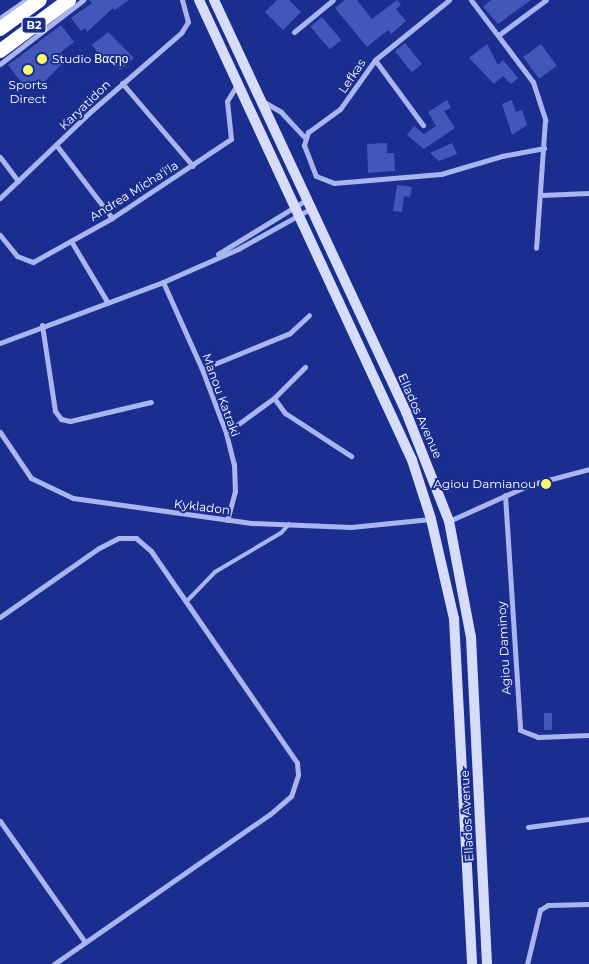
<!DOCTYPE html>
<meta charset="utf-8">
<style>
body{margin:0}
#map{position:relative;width:589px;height:964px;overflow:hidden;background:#1a2e90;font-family:Montserrat,sans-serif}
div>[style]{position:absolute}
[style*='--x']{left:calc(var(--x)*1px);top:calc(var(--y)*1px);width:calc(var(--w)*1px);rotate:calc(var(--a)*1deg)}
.building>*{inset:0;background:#4357b9;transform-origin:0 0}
.lane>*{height:4px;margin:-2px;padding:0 2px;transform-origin:2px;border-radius:2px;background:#a9b5ef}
.street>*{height:5px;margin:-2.5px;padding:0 2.5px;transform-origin:2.5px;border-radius:2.5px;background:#a9b5ef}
.secondary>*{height:10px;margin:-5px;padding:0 5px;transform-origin:5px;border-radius:5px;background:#d6dcfa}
.highway>*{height:14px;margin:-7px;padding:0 7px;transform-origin:7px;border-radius:7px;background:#fff}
.dots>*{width:14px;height:14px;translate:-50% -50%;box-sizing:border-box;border:2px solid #1a2e90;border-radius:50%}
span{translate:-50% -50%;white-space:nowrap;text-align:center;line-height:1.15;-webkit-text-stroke:4px #1a2e90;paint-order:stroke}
.shield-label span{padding:1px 4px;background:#1a2e90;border:1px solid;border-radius:4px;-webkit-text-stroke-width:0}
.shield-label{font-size:11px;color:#fff;font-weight:700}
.poi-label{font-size:12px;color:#fff}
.left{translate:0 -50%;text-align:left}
.right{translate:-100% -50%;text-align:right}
.street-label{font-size:12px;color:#fff}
</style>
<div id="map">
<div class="building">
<div style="clip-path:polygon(89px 0,129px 0,115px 10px,113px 8px,87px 32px,85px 28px,81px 31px,71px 18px,92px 3px)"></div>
<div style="clip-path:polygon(277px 0,289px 0,301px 12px,283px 30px,265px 12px)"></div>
<div style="clip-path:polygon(345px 0,357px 0,372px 19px,397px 0,401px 5px,396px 9px,406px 21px,391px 34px,388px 30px,367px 47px,335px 8px)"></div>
<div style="clip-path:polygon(491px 0,531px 0,498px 24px,483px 7px)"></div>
<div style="left:322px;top:17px;width:30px;height:15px;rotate:50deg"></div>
<div style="clip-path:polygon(61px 25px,74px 42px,56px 56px,62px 64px,40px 86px,38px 83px,28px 91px,8px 65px)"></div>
<div style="clip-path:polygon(108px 32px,134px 58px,120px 70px,111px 58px,105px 62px,92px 45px)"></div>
<div style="left:405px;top:43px;width:27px;height:13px;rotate:51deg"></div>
<div style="clip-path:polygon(487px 44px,498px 65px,503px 60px,518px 78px,511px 84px,503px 76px,494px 84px,469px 58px)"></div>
<div style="left:541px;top:44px;width:27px;height:22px;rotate:54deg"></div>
<div style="clip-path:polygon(447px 100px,451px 108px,444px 111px,455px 128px,424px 149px,407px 135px,414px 126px,424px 134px,436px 126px,428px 112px)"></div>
<div style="clip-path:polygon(512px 100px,516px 112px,522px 110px,527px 125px,512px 135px,502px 104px)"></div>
<div style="clip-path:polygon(387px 143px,387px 153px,394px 153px,395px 171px,368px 173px,367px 144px)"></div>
<div style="clip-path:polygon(452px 143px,457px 154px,439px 161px,430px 153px)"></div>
<div style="clip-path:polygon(397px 185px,412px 187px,410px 197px,404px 196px,402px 212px,393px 211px)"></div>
<div style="left:544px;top:713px;width:8px;height:17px"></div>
</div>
<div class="lane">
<div style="--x:186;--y:602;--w:42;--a:-46"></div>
<div style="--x:215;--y:572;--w:77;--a:-30.6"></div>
<div style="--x:281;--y:533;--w:12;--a:-48"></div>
</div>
<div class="street">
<div style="--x:449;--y:0;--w:95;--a:141"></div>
<div style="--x:375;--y:60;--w:60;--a:125.5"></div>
<div style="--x:340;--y:109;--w:39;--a:144"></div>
<div style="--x:308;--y:132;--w:14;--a:107"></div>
<div style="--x:304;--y:145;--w:33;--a:69"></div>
<div style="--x:316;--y:176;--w:19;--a:21"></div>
<div style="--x:334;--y:183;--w:107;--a:-4.8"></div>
<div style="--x:441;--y:174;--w:64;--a:-16.4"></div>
<div style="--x:502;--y:156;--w:43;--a:-10.8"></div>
<div style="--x:471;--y:0;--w:103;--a:52.9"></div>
<div style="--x:533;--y:82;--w:40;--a:72"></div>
<div style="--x:545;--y:120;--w:128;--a:94"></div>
<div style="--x:0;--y:18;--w:32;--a:-35"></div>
<div style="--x:294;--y:32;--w:50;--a:-39.4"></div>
<div style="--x:500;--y:34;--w:57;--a:-36.5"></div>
<div style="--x:375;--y:60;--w:81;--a:53.6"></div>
<div style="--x:0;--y:64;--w:105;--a:-37.6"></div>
<div style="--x:122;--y:83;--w:109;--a:49.5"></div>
<div style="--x:264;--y:102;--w:20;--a:30"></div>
<div style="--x:281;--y:112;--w:34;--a:47"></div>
<div style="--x:57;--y:146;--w:91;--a:52.6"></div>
<div style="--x:0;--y:157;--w:30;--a:53"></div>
<div style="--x:541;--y:195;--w:48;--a:-2.4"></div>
<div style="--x:0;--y:198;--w:124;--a:-43.7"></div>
<div style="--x:90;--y:112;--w:121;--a:-41"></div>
<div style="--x:181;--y:33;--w:13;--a:-58"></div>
<div style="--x:188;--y:22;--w:23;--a:-105"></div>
<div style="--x:0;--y:235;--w:27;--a:51"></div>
<div style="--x:17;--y:256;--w:17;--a:21"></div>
<div style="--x:33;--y:262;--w:90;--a:-29.1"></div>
<div style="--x:112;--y:218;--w:143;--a:-33.6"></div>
<div style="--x:231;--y:139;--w:38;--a:-96"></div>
<div style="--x:227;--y:101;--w:19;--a:-58"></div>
<div style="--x:71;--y:241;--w:72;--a:59.2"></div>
<div style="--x:218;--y:254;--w:103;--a:-31.5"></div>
<div style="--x:163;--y:282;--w:95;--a:65.9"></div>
<div style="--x:202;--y:369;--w:68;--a:69.4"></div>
<div style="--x:226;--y:433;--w:32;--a:76"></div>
<div style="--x:234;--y:464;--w:27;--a:88"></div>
<div style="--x:235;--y:491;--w:30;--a:105"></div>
<div style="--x:42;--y:325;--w:87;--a:81.4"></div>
<div style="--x:55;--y:411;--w:10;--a:53"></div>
<div style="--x:61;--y:419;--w:9;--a:13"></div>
<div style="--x:70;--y:421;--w:83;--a:-13.2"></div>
<div style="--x:0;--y:343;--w:174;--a:-20.5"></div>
<div style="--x:163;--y:282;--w:82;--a:-23.7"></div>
<div style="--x:238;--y:249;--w:82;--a:-29.1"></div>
<div style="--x:202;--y:369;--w:95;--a:-22.2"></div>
<div style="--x:290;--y:333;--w:26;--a:-43"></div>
<div style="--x:274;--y:398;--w:19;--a:54"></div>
<div style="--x:285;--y:413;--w:79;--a:33.1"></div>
<div style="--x:0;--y:432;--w:55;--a:56"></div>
<div style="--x:31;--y:478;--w:47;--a:25.5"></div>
<div style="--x:73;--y:498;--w:180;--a:8"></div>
<div style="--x:251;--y:523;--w:100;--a:2.3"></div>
<div style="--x:351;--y:527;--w:80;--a:-5.7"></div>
<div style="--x:226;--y:433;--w:59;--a:-36.1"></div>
<div style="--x:274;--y:398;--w:44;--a:-45"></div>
<div style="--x:505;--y:495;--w:235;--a:86.3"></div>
<div style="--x:520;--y:730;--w:19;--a:21"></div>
<div style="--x:538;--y:737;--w:51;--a:-2.2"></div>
<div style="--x:449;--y:521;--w:88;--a:-24.2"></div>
<div style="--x:529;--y:485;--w:62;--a:-14.9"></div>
<div style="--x:0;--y:617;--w:121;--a:-34.9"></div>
<div style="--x:99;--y:548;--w:22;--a:-27"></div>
<div style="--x:119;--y:538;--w:17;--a:0"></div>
<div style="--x:136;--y:538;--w:20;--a:41"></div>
<div style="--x:151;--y:551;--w:257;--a:55.4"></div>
<div style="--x:297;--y:763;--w:12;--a:85"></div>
<div style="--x:298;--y:775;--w:22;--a:108"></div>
<div style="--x:291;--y:796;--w:28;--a:139"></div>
<div style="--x:270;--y:814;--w:263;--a:145.2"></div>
<div style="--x:0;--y:821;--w:148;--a:54.9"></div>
<div style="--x:528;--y:827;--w:62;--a:-7.5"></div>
<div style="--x:527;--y:964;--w:56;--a:-76.5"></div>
<div style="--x:540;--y:910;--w:9;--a:-32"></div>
<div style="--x:548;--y:905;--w:41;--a:-1.4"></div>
</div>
<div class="secondary">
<div style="--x:199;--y:0;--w:507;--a:65.15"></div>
<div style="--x:412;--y:460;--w:62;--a:72.1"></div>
<div style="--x:431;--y:519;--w:103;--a:77"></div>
<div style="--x:454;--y:619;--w:345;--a:87"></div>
<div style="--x:214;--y:0;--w:455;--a:65"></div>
<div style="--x:406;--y:412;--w:117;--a:68.5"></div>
<div style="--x:449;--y:521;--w:118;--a:79.3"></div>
<div style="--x:471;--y:637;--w:327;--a:87.2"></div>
</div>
<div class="highway">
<div style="--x:0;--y:29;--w:49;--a:-35.9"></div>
<div style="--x:0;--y:51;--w:86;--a:-36.5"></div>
</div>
<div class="dots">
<div style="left:42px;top:59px;background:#fffc66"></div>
<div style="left:28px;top:70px;background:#fffc66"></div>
<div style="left:546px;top:484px;background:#fffc66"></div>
</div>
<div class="shield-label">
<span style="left:34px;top:25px">B2</span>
</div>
<div class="poi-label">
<span class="left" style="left:52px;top:59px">Studio Βαςηο</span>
<span style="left:28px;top:92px">Sports<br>Direct</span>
<span class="right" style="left:536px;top:484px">Agiou Damianou</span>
</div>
<div class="street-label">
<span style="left:352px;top:76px;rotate:-56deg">Lefkas</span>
<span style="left:85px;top:105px;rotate:-44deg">Karyatidon</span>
<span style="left:134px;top:191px;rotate:-32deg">Andrea Micha'i'la</span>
<span style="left:221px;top:395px;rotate:70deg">Manou Katraki</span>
<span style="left:420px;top:416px;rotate:66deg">Ellados Avenue</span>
<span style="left:202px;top:507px;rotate:7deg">Kykladon</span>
<span style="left:504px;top:648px;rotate:-93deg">Agiou Daminoy</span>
<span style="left:467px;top:816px;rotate:-93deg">Ellados Avenue</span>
</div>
</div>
